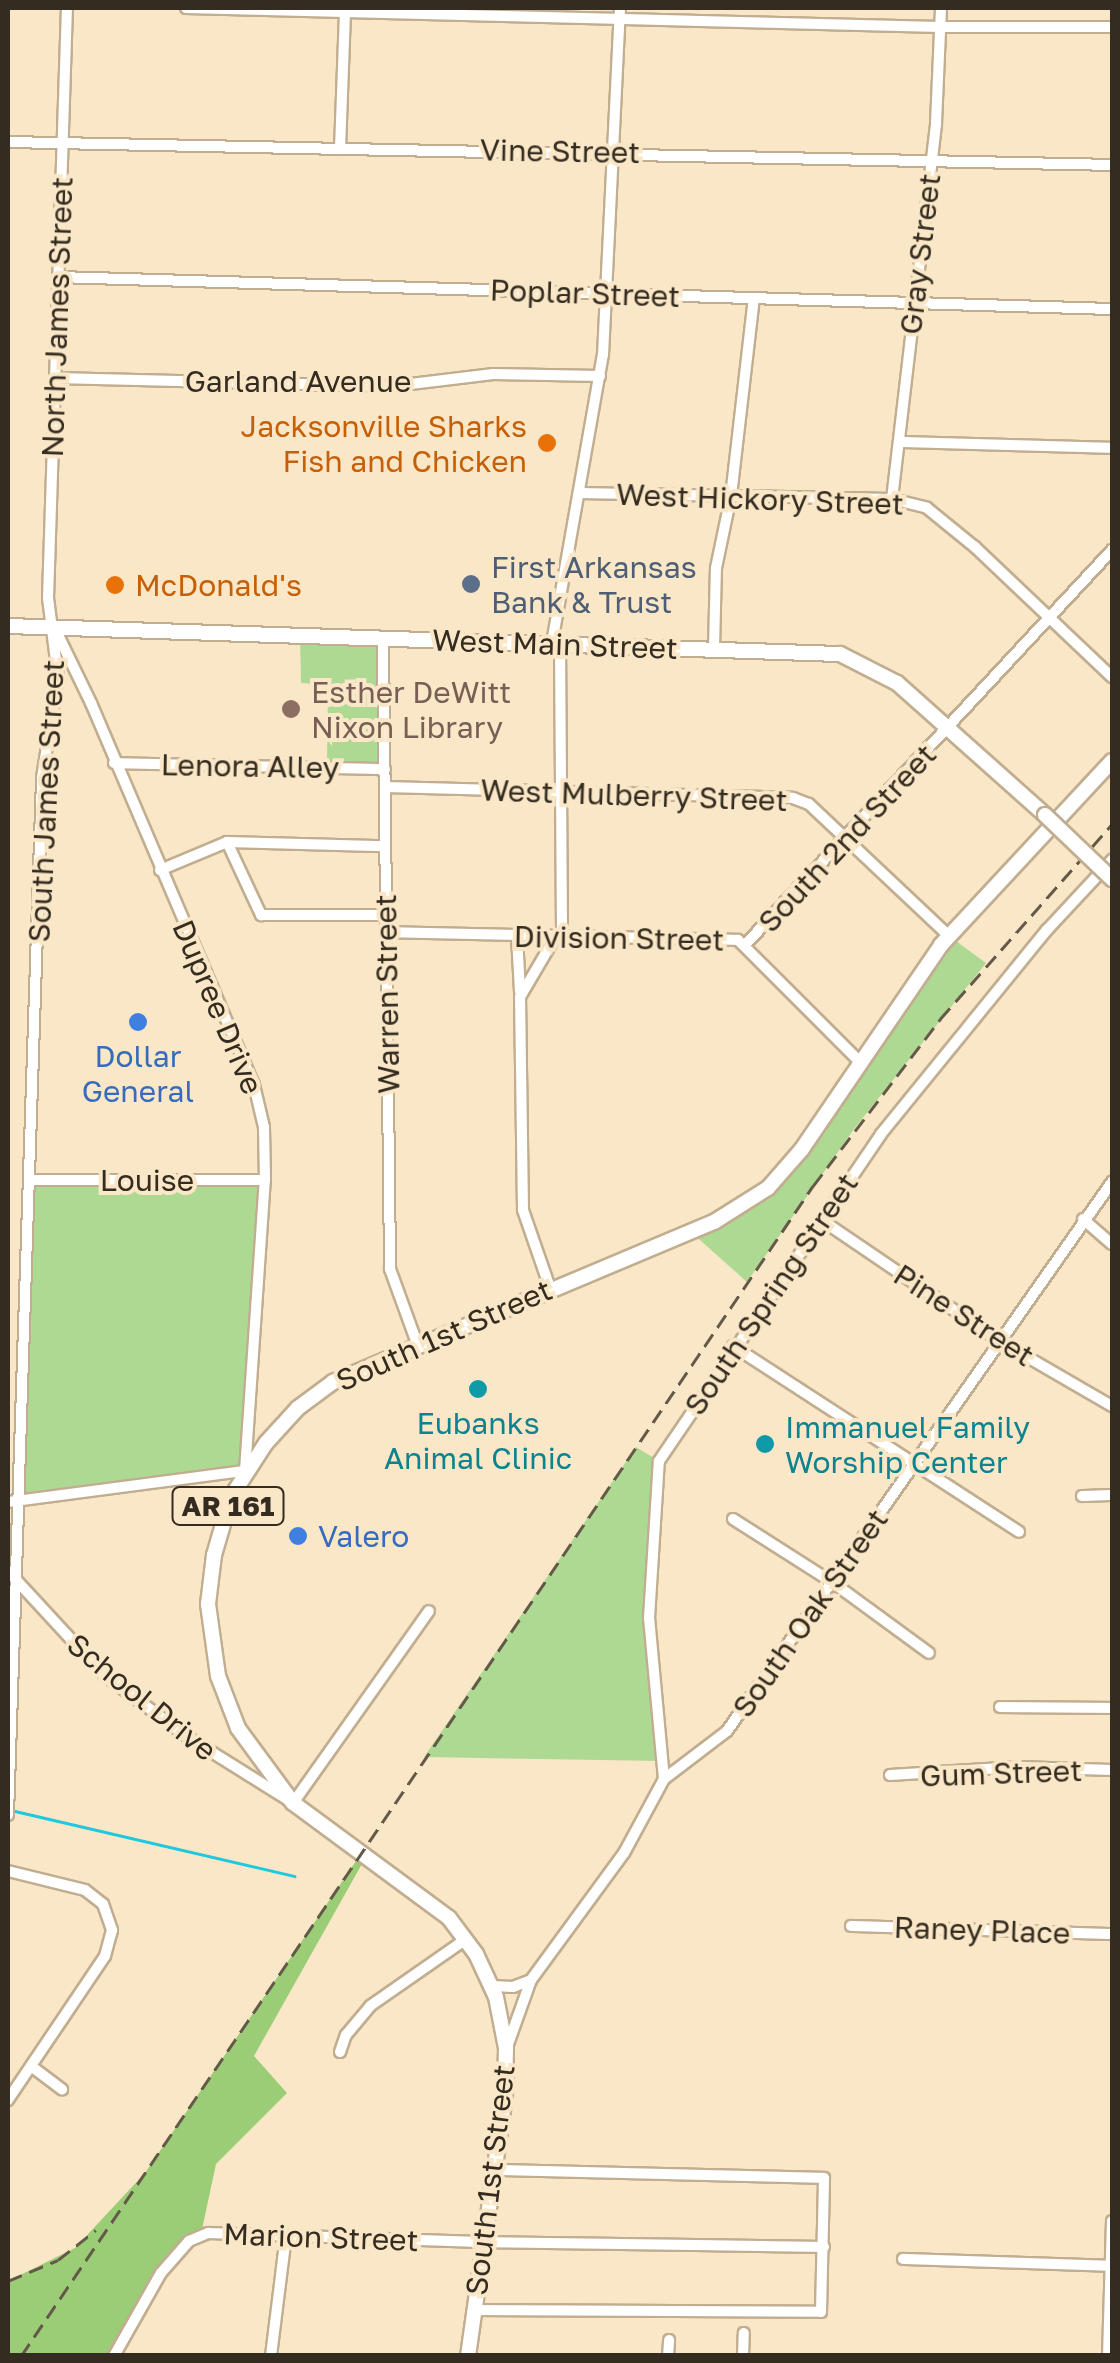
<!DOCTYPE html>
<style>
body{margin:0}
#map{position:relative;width:1120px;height:2363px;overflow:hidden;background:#fae7c7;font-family:"Golos Text",sans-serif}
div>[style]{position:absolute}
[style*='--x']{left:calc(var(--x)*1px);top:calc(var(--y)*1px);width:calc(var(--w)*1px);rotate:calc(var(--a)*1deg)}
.green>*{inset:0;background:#aed993}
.forest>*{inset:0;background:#9acd76}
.stream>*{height:2.5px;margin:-1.25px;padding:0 1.25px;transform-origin:1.25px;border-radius:1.25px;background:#1fc8de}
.roads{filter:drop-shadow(2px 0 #c1ae90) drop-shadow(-2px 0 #c1ae90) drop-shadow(0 2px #c1ae90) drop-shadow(0 -2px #c1ae90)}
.minor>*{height:10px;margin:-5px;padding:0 5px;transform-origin:5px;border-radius:5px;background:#fff}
.major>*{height:14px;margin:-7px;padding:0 7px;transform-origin:7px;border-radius:7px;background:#fff}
.rail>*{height:2.5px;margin-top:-1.25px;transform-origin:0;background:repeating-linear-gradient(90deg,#645948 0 15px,transparent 0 23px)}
.bridges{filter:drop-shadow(2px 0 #c1ae90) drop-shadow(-2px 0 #c1ae90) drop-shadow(0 2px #c1ae90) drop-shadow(0 -2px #c1ae90)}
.major-bridge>*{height:14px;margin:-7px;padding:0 7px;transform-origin:7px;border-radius:7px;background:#fff}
.dots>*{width:28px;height:28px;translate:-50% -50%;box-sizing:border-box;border:5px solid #fae7c7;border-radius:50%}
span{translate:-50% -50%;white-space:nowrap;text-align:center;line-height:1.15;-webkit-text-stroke:8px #fae7c7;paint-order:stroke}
.shield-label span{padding:2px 8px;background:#fae7c7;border:2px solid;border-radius:8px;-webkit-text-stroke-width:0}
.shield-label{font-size:28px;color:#342c20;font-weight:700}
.street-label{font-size:30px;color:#342c20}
.food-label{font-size:30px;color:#c56008}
.right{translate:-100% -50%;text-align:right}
.left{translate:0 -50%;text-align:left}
.service-label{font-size:30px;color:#4e5e75}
.education-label{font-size:30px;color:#785e54}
.shop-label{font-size:30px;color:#366cbe}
.culture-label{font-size:30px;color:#0d838f}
.frame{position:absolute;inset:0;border:10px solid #342c20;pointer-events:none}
</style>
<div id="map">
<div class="green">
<div style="clip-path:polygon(300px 635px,383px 639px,385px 767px,327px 766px,328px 685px,301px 683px)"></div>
<div style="clip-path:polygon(949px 936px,986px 963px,854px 1129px,747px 1282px,691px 1232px,768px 1188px)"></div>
<div style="clip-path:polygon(29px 1180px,265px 1180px,245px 1471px,17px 1501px)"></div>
<div style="clip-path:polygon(636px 1447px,659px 1461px,649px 1618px,662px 1761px,424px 1757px)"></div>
</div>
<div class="forest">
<div style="clip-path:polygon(362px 1852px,367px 1855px,254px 2056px,287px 2093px,216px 2164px,201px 2234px,179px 2250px,114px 2355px,8px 2356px,8px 2281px,75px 2248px,145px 2173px)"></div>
</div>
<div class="stream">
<div style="--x:15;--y:1811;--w:287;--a:13.1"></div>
</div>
<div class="roads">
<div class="minor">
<div style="--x:186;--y:8;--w:754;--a:1.44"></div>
<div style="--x:940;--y:27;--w:172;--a:0"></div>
<div style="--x:8;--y:142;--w:1104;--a:1.19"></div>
<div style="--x:340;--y:149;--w:139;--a:-87.9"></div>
<div style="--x:58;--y:277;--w:1054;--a:1.74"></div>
<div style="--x:55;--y:378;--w:339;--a:1.4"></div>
<div style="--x:394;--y:386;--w:100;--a:-6.9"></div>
<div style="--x:493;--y:374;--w:107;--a:1.1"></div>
<div style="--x:899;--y:442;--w:213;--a:1.6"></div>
<div style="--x:580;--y:493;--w:312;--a:1.1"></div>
<div style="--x:892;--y:499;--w:36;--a:14"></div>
<div style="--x:927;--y:508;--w:62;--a:39.1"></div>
<div style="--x:975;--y:547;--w:189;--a:43.5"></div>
<div style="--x:892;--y:499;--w:379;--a:-83.3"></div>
<div style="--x:936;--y:123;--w:115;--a:-87.5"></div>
<div style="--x:383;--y:639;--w:630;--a:89.36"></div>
<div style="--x:390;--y:1269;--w:79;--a:70"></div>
<div style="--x:552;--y:643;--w:292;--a:-80"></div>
<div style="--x:603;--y:355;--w:347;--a:-87.2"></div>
<div style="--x:560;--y:643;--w:293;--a:89.6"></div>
<div style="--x:714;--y:648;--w:80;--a:-88.6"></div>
<div style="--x:716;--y:568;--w:74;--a:-78.2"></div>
<div style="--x:731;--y:496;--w:199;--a:-83.4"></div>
<div style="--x:114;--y:763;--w:271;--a:1.3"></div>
<div style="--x:385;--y:787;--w:408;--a:1.5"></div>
<div style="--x:793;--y:798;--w:17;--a:21"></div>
<div style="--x:809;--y:804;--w:192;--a:43.3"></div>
<div style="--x:227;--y:842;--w:81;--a:65"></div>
<div style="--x:261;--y:915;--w:125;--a:0"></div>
<div style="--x:160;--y:870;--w:73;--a:-22.7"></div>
<div style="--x:227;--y:842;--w:158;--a:1.5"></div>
<div style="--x:387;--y:932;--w:351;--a:1.3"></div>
<div style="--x:738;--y:940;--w:173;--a:45"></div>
<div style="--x:517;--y:936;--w:56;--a:86.9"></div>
<div style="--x:745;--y:945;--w:539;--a:-47.1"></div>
<div style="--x:29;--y:1180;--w:236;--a:0"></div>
<div style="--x:820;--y:1219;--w:215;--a:34.2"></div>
<div style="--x:998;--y:1340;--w:132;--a:30.1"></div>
<div style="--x:1083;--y:1219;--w:38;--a:41"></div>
<div style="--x:550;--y:1288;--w:83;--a:-109.1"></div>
<div style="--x:523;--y:1210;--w:213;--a:-90.8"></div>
<div style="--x:520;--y:997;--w:71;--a:-59.5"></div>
<div style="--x:733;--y:1346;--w:341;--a:33"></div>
<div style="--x:1082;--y:1496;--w:30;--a:-2"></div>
<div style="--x:8;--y:1502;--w:239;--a:-7.5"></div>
<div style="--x:245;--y:1471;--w:292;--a:-86.1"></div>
<div style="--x:265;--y:1180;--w:53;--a:-91.1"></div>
<div style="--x:264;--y:1127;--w:43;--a:-103.4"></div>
<div style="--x:254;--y:1085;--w:415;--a:-113.1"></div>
<div style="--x:91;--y:703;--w:80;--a:-115.9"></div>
<div style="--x:733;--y:1519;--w:117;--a:32.5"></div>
<div style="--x:832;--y:1582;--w:120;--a:36.2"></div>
<div style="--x:8;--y:1571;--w:140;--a:47.3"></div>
<div style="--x:103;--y:1674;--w:107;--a:36.7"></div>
<div style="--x:189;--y:1738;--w:123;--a:32"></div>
<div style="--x:293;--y:1803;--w:235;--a:-54.7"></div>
<div style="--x:1000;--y:1707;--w:112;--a:0.5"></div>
<div style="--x:890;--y:1775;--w:128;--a:-3.6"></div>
<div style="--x:1018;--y:1767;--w:94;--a:1.8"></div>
<div style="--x:664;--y:1779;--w:162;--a:-95.3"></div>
<div style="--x:649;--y:1618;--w:157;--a:-86.4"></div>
<div style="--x:659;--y:1461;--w:395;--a:-55.8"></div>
<div style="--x:881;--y:1134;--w:263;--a:-50.9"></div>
<div style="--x:1047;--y:930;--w:96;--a:-47.1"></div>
<div style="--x:8;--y:1815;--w:1038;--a:-88.12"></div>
<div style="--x:42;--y:778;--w:103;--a:-81.1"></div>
<div style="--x:58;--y:676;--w:79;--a:-97.3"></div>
<div style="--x:48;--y:598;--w:590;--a:-88.16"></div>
<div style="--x:8;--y:1871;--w:79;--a:13.9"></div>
<div style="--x:85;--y:1890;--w:23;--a:38"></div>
<div style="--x:103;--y:1904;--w:28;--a:71"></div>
<div style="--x:112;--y:1930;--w:27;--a:105"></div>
<div style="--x:105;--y:1956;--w:174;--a:124"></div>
<div style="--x:851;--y:1926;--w:261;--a:1.8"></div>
<div style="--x:492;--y:1986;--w:21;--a:3"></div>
<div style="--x:513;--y:1987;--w:19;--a:-21"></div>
<div style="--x:531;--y:1980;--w:157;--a:-53.8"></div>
<div style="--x:624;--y:1853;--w:84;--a:-61.6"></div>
<div style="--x:664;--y:1779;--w:79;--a:-37.3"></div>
<div style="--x:727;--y:1731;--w:671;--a:-54.96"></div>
<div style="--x:507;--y:2047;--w:71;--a:-70.3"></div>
<div style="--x:340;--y:2052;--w:18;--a:-71"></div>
<div style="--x:346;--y:2035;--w:38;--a:-50"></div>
<div style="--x:370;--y:2006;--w:117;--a:-34.9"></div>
<div style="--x:31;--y:2066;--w:39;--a:37"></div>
<div style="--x:903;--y:2259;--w:208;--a:1.9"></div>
<div style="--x:475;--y:2310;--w:346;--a:0.3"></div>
<div style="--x:821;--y:2312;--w:134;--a:-88.7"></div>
<div style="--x:824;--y:2178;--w:329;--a:-178.6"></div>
<div style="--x:114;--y:2356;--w:95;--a:-60.5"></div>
<div style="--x:161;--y:2273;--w:43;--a:-48.8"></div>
<div style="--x:189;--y:2241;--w:21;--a:-23"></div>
<div style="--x:208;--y:2233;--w:265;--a:1.9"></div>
<div style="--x:473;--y:2242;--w:351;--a:0.8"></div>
<div style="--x:271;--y:2356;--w:121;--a:-82.9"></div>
<div style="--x:668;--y:2356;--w:16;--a:-86"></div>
<div style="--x:743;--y:2356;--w:23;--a:-88"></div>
<div style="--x:1108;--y:2356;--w:135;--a:-88.3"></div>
</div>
<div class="major">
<div style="--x:8;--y:626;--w:832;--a:1.93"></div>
<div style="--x:840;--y:654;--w:64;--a:27"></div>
<div style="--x:897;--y:683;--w:198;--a:41.7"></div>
<div style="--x:468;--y:2356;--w:264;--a:-81.9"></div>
<div style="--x:505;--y:2095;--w:47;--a:-88.8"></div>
<div style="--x:506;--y:2048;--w:52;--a:-101.1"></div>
<div style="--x:496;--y:1997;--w:47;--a:-114.9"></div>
<div style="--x:476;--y:1954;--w:45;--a:-126.9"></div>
<div style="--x:449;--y:1918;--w:194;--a:-143.6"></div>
<div style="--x:293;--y:1803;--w:93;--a:-126.3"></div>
<div style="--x:238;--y:1728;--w:56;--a:-111"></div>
<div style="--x:218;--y:1676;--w:73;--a:-97.9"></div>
<div style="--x:208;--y:1604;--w:49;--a:-83"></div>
<div style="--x:214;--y:1555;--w:60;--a:-73.7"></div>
<div style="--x:231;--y:1497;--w:64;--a:-57.1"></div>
<div style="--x:266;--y:1443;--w:47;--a:-47.6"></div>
<div style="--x:298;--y:1408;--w:44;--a:-36.6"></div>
<div style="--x:333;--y:1382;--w:413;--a:-22.8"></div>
<div style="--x:714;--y:1222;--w:64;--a:-32.2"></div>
<div style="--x:768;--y:1188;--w:52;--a:-48.9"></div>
<div style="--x:802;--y:1149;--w:247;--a:-55.7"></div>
<div style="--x:941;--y:945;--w:251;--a:-47.1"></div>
</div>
</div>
<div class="rail">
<div style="--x:8;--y:2281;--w:54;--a:-22.8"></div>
<div style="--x:58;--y:2260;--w:48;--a:-38.3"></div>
<div style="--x:21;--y:2356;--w:1413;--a:-55.91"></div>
<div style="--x:813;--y:1186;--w:210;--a:-52.7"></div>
<div style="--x:940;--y:1019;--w:260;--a:-48.6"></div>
</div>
<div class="bridges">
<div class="major-bridge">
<div style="--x:1045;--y:815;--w:93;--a:43.7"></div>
</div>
</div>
<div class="dots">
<div style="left:547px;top:443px;background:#e8710a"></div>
<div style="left:471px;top:584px;background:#5c6f8a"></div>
<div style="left:115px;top:585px;background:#e8710a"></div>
<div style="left:291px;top:709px;background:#8d6e63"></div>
<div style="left:138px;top:1022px;background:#3f7fe0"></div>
<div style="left:478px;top:1389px;background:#0f9aa8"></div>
<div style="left:765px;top:1444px;background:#0f9aa8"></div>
<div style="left:298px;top:1536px;background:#3f7fe0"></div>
</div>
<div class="shield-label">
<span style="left:228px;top:1506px">AR 161</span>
</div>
<div class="street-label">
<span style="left:560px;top:151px;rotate:1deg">Vine Street</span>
<span style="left:920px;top:254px;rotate:-83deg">Gray Street</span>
<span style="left:585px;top:293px;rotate:2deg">Poplar Street</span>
<span style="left:57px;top:317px;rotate:-88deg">North James Street</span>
<span style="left:298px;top:381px">Garland Avenue</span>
<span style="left:760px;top:499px;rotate:2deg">West Hickory Street</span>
<span style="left:555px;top:644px;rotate:2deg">West Main Street</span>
<span style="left:250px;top:766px;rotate:1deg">Lenora Alley</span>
<span style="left:634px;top:795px;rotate:2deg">West Mulberry Street</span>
<span style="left:46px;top:801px;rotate:-87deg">South James Street</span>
<span style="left:847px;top:838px;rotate:-47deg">South 2nd Street</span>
<span style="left:619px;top:938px;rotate:1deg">Division Street</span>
<span style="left:387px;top:994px;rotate:-91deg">Warren Street</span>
<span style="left:218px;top:1007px;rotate:67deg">Dupree Drive</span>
<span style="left:147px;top:1180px">Louise</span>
<span style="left:771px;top:1294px;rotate:-56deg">South Spring Street</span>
<span style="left:964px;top:1315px;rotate:33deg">Pine Street</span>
<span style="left:444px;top:1335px;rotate:-24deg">South 1st Street</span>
<span style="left:810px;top:1613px;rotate:-55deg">South Oak Street</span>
<span style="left:142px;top:1697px;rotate:39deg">School Drive</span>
<span style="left:1001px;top:1773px;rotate:-2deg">Gum Street</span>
<span style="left:982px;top:1930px;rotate:2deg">Raney Place</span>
<span style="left:490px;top:2180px;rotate:-83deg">South 1st Street</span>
<span style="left:321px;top:2237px;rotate:2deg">Marion Street</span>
</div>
<div class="food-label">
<span class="right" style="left:527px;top:443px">Jacksonville Sharks<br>Fish and Chicken</span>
<span class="left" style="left:135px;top:585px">McDonald's</span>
</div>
<div class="service-label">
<span class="left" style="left:491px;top:584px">First Arkansas<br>Bank &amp; Trust</span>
</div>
<div class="education-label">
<span class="left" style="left:311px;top:709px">Esther DeWitt<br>Nixon Library</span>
</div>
<div class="shop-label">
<span style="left:138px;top:1073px">Dollar<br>General</span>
<span class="left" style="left:318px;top:1536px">Valero</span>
</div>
<div class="culture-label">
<span style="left:478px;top:1440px">Eubanks<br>Animal Clinic</span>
<span class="left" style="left:785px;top:1444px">Immanuel Family<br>Worship Center</span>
</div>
<div class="frame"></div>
</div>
